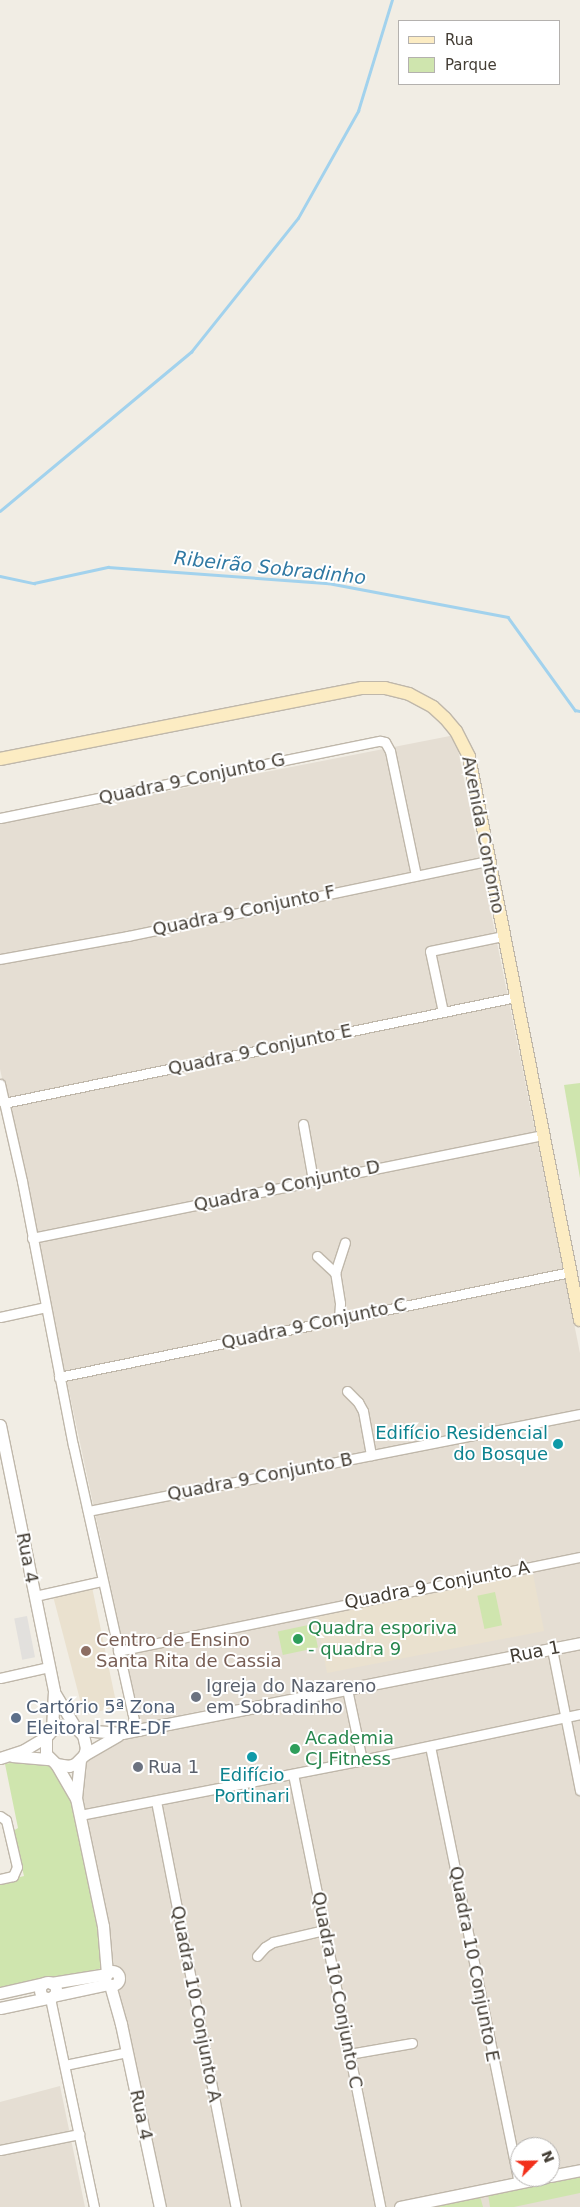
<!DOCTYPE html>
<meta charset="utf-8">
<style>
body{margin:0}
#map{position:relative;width:580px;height:2207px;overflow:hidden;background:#f1ede4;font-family:"DejaVu Sans",sans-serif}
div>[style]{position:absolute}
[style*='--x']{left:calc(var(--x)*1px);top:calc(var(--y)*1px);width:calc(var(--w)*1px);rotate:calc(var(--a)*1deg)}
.residential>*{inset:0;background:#e5ded3}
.education>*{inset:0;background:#eae1cf;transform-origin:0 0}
.green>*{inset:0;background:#cfe5ae;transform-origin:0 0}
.parking>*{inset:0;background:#e2e0dd;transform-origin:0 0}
.stream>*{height:2.5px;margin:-1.25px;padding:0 1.25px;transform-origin:1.25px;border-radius:1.25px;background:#a2d2ed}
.roads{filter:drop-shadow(1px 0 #bfb7aa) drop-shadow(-1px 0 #bfb7aa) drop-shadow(0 1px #bfb7aa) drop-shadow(0 -1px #bfb7aa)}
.minor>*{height:9px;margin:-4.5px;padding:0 4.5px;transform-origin:4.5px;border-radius:4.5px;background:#fff}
.tertiary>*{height:11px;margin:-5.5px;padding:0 5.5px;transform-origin:5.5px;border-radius:5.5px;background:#fff}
.tertiary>.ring{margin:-5.5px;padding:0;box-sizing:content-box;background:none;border:11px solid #fff;border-radius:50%}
.secondary>*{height:12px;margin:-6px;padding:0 6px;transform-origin:6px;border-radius:6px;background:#fcecc3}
.dots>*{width:14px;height:14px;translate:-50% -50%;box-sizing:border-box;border:2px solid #fff;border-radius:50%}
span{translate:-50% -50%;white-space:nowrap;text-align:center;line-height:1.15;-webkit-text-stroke:4px #fff;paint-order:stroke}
.street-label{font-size:18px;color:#433d34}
.culture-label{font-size:18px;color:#0d838f}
.right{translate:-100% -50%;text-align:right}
.leisure-label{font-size:18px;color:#27864d}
.left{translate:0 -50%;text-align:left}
.education-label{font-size:18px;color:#785e54}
.worship-label{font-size:18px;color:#5b616d}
.service-label{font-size:18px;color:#4e5e75}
.water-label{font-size:19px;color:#3079a3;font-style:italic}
.legend{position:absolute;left:398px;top:20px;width:162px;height:65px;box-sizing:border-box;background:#fff;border:1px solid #b4b1ae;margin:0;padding:6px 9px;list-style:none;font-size:15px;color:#433d34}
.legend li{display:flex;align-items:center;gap:10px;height:25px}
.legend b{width:25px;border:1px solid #b4b1ae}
.north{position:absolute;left:510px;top:2137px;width:50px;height:50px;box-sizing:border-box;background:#fff;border:1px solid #b4b1ae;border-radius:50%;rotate:67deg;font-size:14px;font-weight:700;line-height:20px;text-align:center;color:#433d34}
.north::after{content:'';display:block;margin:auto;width:18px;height:22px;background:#f2301b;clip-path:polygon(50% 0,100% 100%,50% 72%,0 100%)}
</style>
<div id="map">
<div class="residential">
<div style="clip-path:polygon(455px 735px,580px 1353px,580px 1637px,140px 1723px,0 1069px,0 824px)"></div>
<div style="clip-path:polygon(evenodd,580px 1643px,580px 2207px,160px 2207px,121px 2024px,117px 1983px,118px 1978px,106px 1947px,77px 1777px,80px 1760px,109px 1739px,580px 1643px,520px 2147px,550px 2147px,550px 2177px,520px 2177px,520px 2147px)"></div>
<div style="clip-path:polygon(60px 2086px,85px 2207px,0 2207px,0 2102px)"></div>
</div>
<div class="education">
<div style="left:533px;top:1574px;width:58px;height:221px;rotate:79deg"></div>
<div style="clip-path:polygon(92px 1587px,117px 1707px,84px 1715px,53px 1596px)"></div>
</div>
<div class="green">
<div style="clip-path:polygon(580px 1083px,580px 1178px,564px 1085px)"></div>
<div style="left:495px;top:1592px;width:34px;height:18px;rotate:78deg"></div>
<div style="left:313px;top:1624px;width:24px;height:36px;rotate:78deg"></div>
<div style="clip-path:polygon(25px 1760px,36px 1760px,53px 1766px,74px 1795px,102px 1944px,103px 1968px,0 1990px,0 1882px,24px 1876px,13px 1831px,18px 1828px,5px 1764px)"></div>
<div style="clip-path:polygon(580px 2175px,580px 2193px,514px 2207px,490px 2207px,488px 2194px)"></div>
<div style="clip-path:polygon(480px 2196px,483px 2207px,427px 2207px)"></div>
</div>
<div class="parking">
<div style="left:27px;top:1616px;width:42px;height:13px;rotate:79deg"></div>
</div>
<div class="stream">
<div style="--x:0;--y:511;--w:249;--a:-39.8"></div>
<div style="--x:191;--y:352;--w:171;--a:-51.4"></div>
<div style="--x:298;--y:218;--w:123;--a:-60.7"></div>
<div style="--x:358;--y:111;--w:116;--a:-73"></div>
<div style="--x:0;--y:576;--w:35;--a:12"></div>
<div style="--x:34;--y:583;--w:76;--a:-12.2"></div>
<div style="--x:108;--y:567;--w:221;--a:4.2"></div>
<div style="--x:328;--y:583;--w:183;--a:10.7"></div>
<div style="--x:508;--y:617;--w:115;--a:54.2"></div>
<div style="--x:575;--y:710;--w:5;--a:11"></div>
</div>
<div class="roads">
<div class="minor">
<div style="--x:0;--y:818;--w:388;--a:-11.5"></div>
<div style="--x:380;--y:741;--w:5;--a:11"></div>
<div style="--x:385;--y:742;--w:10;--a:61"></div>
<div style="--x:390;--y:751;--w:127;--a:78.2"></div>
<div style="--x:0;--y:959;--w:130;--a:-10.2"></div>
<div style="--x:128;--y:936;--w:368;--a:-11.8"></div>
<div style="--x:443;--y:1012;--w:62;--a:-102"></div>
<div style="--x:430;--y:951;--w:75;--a:-11.6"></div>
<div style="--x:0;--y:1084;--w:99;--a:77.2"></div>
<div style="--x:22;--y:1181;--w:269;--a:79.1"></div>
<div style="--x:73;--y:1445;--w:292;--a:77.5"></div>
<div style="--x:4;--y:1103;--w:523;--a:-11.7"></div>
<div style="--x:303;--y:1124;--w:57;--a:79.9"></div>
<div style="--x:32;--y:1238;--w:521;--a:-11.4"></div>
<div style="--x:317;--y:1256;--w:25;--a:43"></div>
<div style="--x:0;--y:1317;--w:47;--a:-12.3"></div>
<div style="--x:339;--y:1318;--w:15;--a:-86"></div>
<div style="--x:340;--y:1303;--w:30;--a:-99"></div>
<div style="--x:335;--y:1273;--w:32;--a:-72"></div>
<div style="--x:59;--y:1377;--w:522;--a:-11.61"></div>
<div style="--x:347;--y:1391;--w:16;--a:45"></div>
<div style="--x:358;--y:1402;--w:10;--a:61"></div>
<div style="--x:363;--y:1411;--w:45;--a:79.7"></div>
<div style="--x:88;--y:1511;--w:501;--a:-11.15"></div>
<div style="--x:35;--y:1596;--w:69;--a:-12.6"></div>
<div style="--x:552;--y:1649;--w:144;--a:78.8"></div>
<div style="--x:118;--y:1651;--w:471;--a:-11.5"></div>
<div style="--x:0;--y:1678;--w:50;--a:-12.7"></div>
<div style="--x:347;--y:1689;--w:73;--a:78.1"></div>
<div style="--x:430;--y:1746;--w:446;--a:78.5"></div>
<div style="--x:293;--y:1774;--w:442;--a:78.6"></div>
<div style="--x:156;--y:1801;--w:414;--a:78.9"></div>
<div style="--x:80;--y:1815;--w:287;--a:-11"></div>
<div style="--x:362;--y:1760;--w:223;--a:-11.9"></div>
<div style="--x:0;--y:1816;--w:7;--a:34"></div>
<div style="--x:6;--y:1820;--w:48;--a:76.8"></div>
<div style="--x:17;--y:1867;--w:10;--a:114"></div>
<div style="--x:13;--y:1876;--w:13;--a:167"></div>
<div style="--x:257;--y:1956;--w:12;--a:-48"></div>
<div style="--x:265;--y:1947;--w:9;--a:-32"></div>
<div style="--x:273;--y:1942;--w:52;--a:-13.2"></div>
<div style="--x:50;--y:1998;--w:214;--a:78.1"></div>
<div style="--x:349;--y:2054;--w:64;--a:-9.9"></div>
<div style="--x:65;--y:2065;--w:63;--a:-11.8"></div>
<div style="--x:0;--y:2150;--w:81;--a:-11.4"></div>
</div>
<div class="tertiary">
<div style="--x:0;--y:1425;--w:271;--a:78.5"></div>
<div style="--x:54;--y:1691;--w:39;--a:93"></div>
<div style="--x:54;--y:1692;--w:41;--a:59"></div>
<div style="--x:79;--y:1730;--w:43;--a:4"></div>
<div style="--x:122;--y:1733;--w:467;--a:-11.1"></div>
<div style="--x:84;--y:1755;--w:39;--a:-30"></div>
<div style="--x:12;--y:1756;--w:38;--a:5"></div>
<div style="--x:0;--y:1758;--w:25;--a:-18"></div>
<div style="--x:24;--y:1750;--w:26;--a:-31"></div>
<div style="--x:46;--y:1737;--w:9;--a:-49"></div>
<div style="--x:52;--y:1730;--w:12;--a:-24"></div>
<div style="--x:63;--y:1725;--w:12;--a:9"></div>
<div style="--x:75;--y:1727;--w:11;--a:45"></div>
<div style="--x:83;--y:1735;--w:13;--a:77"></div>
<div style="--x:86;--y:1748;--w:7;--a:106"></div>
<div style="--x:84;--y:1755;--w:13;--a:135"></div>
<div style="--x:75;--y:1764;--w:6;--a:162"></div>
<div style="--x:69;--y:1766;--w:13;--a:-171"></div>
<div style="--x:56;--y:1764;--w:14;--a:-135"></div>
<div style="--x:46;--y:1754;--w:17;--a:-90"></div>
<div style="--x:80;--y:1760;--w:38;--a:96"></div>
<div style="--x:76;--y:1798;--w:131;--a:78.1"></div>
<div style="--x:103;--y:1926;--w:48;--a:85.2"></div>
<div style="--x:56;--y:1764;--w:39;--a:60"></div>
<div class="ring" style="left:105px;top:1971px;width:3px;height:3px"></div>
<div class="ring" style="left:40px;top:1982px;width:5px;height:5px"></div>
<div style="--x:51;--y:1983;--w:57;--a:-9.1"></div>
<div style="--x:110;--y:1985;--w:41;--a:74.2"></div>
<div style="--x:121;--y:2024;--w:187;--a:78"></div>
<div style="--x:0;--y:1993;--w:45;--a:-12.8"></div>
<div style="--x:53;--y:1996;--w:56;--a:-12.3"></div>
<div style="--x:0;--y:2008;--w:48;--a:-12"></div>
<div style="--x:550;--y:2176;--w:31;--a:-11"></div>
<div style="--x:400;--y:2207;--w:149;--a:-11.6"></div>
</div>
<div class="secondary">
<div style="--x:0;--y:759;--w:369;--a:-11.1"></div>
<div style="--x:362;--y:688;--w:23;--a:0"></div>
<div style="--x:385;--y:688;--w:25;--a:14"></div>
<div style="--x:409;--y:694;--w:27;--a:28"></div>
<div style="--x:433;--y:707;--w:16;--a:43"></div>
<div style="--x:445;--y:718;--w:17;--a:50"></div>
<div style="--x:456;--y:731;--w:29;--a:63"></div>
<div style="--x:469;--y:757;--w:574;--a:78.85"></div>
</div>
</div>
<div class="dots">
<div style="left:558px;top:1444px;background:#0f9aa8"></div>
<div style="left:298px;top:1639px;background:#2e9e5b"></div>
<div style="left:86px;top:1651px;background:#8d6e63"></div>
<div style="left:196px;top:1697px;background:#6b7280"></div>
<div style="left:16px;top:1718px;background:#5c6f8a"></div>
<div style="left:295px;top:1749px;background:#2e9e5b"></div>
<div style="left:252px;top:1757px;background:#0f9aa8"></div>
<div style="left:138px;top:1767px;background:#6b7280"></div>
</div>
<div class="street-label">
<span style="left:192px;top:779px;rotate:-12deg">Quadra 9 Conjunto G</span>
<span style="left:483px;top:835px;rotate:79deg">Avenida Contorno</span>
<span style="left:244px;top:911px;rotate:-12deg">Quadra 9 Conjunto F</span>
<span style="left:260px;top:1050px;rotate:-12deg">Quadra 9 Conjunto E</span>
<span style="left:287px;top:1186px;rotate:-12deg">Quadra 9 Conjunto D</span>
<span style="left:314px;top:1324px;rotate:-12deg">Quadra 9 Conjunto C</span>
<span style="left:260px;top:1477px;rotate:-11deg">Quadra 9 Conjunto B</span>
<span style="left:27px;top:1558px;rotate:79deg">Rua 4</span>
<span style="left:437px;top:1585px;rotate:-11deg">Quadra 9 Conjunto A</span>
<span style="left:535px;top:1652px;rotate:-11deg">Rua 1</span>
<span style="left:474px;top:1964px;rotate:79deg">Quadra 10 Conjunto E</span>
<span style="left:337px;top:1990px;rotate:79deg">Quadra 10 Conjunto C</span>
<span style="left:196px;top:2004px;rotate:79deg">Quadra 10 Conjunto A</span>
<span style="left:141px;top:2115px;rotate:78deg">Rua 4</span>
</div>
<div class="culture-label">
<span class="right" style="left:548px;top:1444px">Edifício Residencial<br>do Bosque</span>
<span style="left:252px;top:1786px">Edifício<br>Portinari</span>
</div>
<div class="leisure-label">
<span class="left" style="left:308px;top:1639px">Quadra esporiva<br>- quadra 9</span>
<span class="left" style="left:305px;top:1749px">Academia<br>CJ Fitness</span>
</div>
<div class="education-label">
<span class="left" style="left:96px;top:1651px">Centro de Ensino<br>Santa Rita de Cassia</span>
</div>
<div class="worship-label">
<span class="left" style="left:206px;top:1697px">Igreja do Nazareno<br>em Sobradinho</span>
<span class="left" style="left:148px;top:1767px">Rua 1</span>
</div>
<div class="service-label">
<span class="left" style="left:26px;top:1718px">Cartório 5ª Zona<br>Eleitoral TRE-DF</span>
</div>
<div class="water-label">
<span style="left:270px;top:568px;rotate:6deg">Ribeirão Sobradinho</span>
</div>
<ul class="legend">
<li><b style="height:6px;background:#fcecc3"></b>Rua</li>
<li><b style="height:14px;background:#cfe5ae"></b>Parque</li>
</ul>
<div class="north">N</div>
</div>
